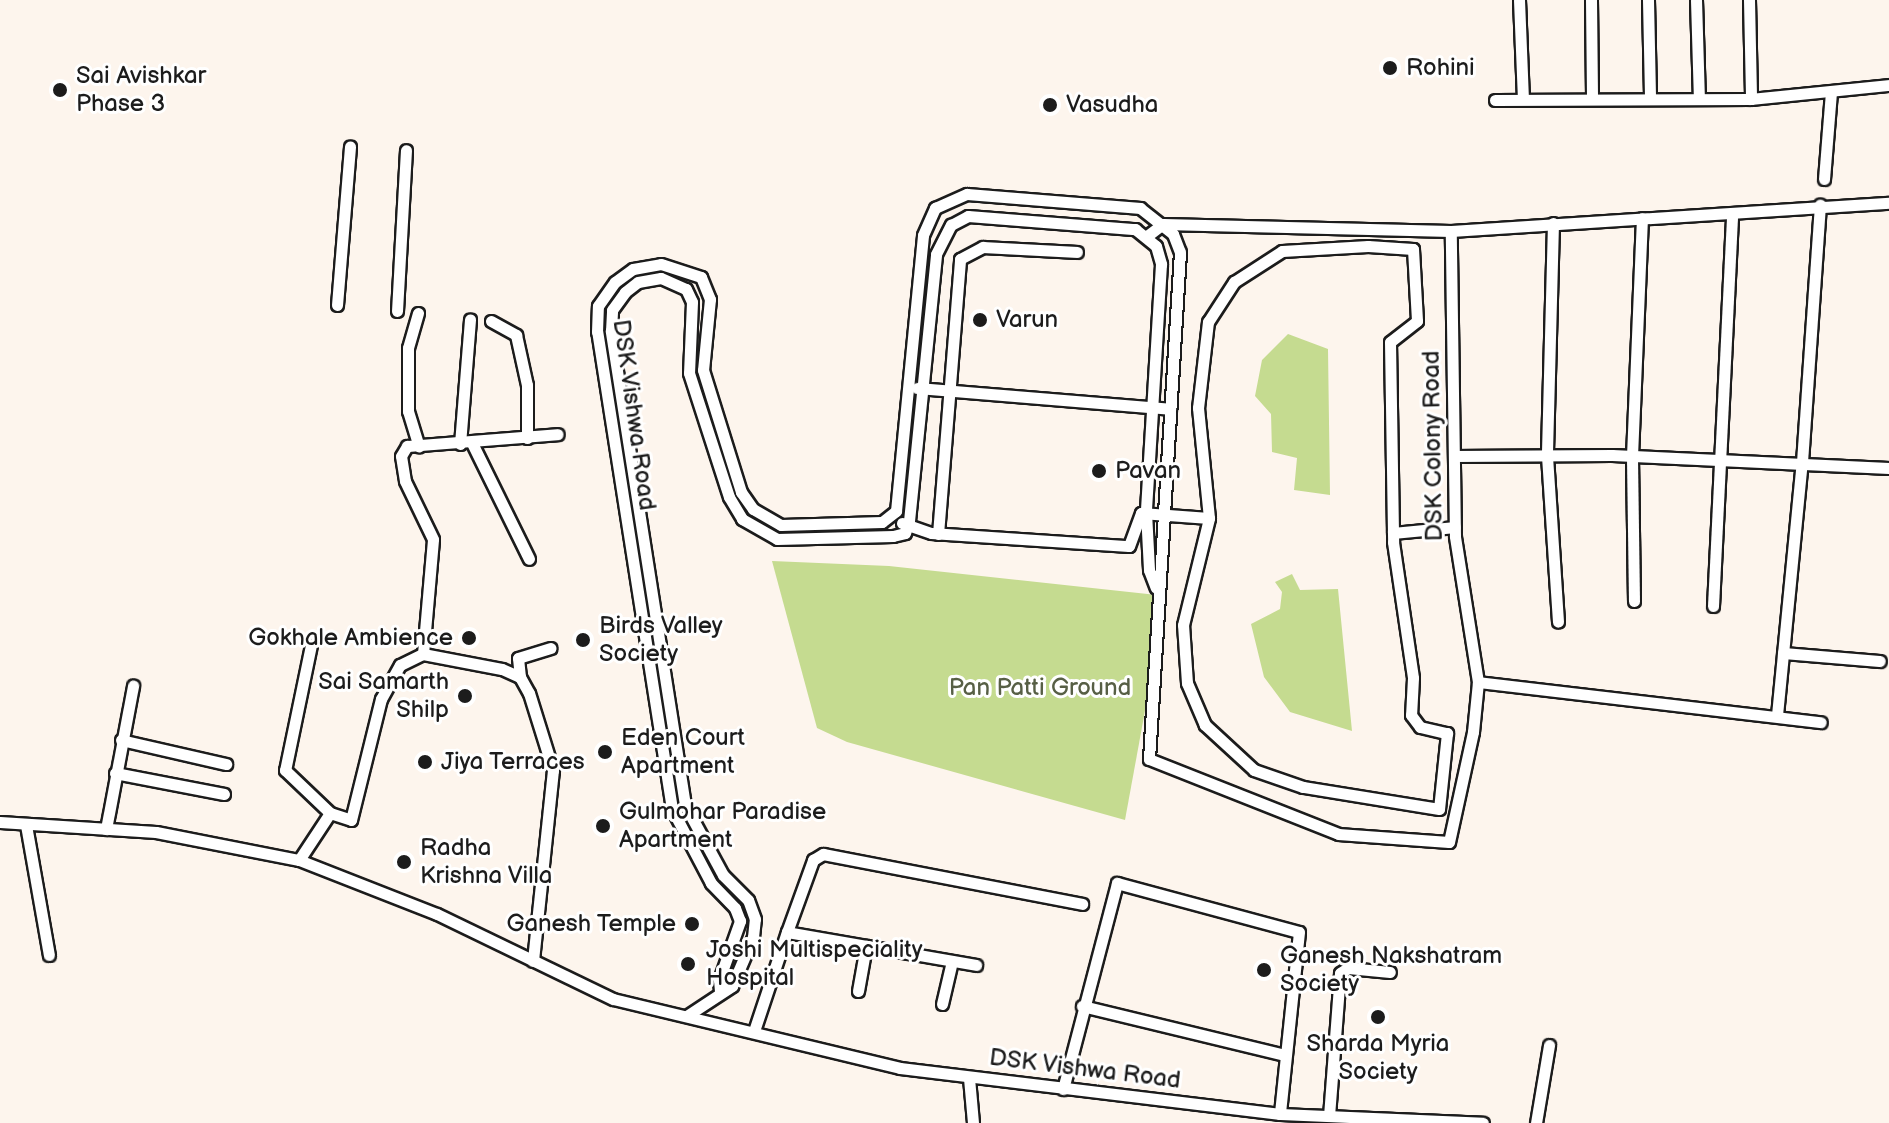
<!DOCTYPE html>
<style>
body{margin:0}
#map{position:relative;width:1889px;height:1123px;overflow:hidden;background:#fdf5ed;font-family:"Balsamiq Sans",sans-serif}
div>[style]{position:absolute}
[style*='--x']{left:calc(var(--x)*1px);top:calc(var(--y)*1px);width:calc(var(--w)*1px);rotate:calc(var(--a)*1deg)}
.green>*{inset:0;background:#c5db90}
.roads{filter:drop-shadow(2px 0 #1c1c1c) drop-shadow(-2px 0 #1c1c1c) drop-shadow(0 2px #1c1c1c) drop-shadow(0 -2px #1c1c1c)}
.street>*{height:11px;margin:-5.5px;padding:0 5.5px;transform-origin:5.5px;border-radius:5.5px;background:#fff}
.dots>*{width:22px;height:22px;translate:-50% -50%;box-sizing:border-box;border:4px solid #fff;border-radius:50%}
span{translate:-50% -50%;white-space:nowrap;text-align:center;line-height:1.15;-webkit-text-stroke:6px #fff;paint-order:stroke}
.poi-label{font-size:24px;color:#1c1c1c}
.left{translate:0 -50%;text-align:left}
.right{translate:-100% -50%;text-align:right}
.street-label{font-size:24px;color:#1c1c1c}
.park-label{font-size:24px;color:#575f45}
</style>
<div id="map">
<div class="green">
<div style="clip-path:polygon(1288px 334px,1328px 349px,1330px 495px,1294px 490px,1297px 458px,1272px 452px,1271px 414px,1255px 396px,1262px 360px)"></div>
<div style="clip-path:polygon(772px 561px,889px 566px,1166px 596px,1125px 820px,847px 742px,817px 728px)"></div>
<div style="clip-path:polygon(1292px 574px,1300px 590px,1338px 589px,1352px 731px,1290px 712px,1264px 677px,1251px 624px,1280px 609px,1282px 592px,1275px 582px)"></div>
</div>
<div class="roads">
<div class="street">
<div style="--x:1519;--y:0;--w:99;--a:87.7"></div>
<div style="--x:1591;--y:0;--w:99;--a:89.4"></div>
<div style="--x:1648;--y:0;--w:99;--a:88.8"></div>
<div style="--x:1696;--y:0;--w:99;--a:88.3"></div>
<div style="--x:1749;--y:0;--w:99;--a:88.8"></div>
<div style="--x:1495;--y:100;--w:256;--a:-0.2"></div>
<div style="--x:1751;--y:99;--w:139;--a:-5.8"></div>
<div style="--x:1824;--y:179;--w:87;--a:-85.4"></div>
<div style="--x:1553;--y:223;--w:233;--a:91.5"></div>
<div style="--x:1547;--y:456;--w:166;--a:86.2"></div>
<div style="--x:1147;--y:236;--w:20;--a:-37"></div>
<div style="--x:1163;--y:224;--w:288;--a:1.4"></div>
<div style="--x:1451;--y:231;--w:439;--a:-3.7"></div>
<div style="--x:1368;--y:246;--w:45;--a:3.8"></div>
<div style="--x:1413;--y:249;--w:72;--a:86.8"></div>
<div style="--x:1417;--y:321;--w:34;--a:142"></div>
<div style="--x:1390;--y:342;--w:200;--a:89.1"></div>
<div style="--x:1393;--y:542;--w:137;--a:81.6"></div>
<div style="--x:1413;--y:678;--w:37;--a:93"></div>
<div style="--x:1411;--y:715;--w:15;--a:53"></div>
<div style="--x:1420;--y:727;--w:28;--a:13"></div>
<div style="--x:1447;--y:733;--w:76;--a:96"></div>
<div style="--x:1439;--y:809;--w:138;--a:-170.8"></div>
<div style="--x:1303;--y:787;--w:52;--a:-160.9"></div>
<div style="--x:1254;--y:770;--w:67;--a:-137.4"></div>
<div style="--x:1205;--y:725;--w:46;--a:-113.2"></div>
<div style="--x:1187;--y:683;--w:58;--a:-93.9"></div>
<div style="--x:1183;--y:625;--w:110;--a:-76.3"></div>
<div style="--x:1209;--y:518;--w:111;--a:-95.7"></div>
<div style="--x:1198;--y:408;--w:87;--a:-83.4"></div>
<div style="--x:1208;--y:322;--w:48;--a:-57"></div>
<div style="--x:1234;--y:282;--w:57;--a:-32.9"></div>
<div style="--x:1282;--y:251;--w:86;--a:-3.3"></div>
<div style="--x:337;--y:305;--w:159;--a:-85.3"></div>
<div style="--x:397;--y:311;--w:161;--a:-86.8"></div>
<div style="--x:418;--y:313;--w:36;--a:106"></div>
<div style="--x:408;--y:348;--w:63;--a:90"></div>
<div style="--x:408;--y:411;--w:37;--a:73"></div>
<div style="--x:491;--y:321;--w:29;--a:29"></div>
<div style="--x:516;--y:335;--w:51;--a:77.6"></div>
<div style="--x:527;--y:385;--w:53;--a:90"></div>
<div style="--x:917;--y:388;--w:254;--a:4.7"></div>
<div style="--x:472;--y:443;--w:129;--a:63.8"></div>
<div style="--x:460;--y:444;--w:125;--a:-85.4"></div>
<div style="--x:1454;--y:456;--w:158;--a:-0.4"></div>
<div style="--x:1612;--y:455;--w:277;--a:2.7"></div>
<div style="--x:902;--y:523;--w:31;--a:19"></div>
<div style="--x:931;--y:533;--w:198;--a:3.8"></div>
<div style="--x:1129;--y:546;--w:35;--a:-70"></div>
<div style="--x:1141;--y:513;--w:68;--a:4.2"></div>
<div style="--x:1393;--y:533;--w:62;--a:-5.5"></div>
<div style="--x:938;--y:534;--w:276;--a:-85.4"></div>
<div style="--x:960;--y:259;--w:26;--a:-28"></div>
<div style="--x:983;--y:247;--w:94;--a:3"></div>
<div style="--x:1634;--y:601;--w:145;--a:-90.8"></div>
<div style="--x:1632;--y:456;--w:238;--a:-87.6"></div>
<div style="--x:1713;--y:606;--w:393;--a:-87.2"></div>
<div style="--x:311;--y:645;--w:128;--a:101.7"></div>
<div style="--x:285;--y:770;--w:62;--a:43.7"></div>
<div style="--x:1783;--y:653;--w:97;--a:4.7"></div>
<div style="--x:423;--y:654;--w:115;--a:-85"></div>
<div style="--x:433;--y:539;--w:64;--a:-115.8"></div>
<div style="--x:405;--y:481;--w:25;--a:-99"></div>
<div style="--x:401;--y:456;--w:12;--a:-59"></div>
<div style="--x:407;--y:446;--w:151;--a:-4.5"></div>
<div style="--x:520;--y:677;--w:19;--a:-96"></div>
<div style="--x:518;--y:658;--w:34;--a:-17"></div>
<div style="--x:1478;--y:682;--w:345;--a:6.7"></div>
<div style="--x:1777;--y:715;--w:254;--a:-84.4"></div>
<div style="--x:1802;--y:462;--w:258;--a:-86"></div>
<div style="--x:121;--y:740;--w:108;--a:12.9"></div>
<div style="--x:115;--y:773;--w:111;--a:10.9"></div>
<div style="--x:0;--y:822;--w:156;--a:3.7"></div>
<div style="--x:156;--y:832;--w:146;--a:11.1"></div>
<div style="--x:299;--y:860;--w:148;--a:21.4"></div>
<div style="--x:437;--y:914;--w:195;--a:25.8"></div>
<div style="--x:613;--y:999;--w:295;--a:13.5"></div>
<div style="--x:900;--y:1068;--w:383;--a:6.9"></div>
<div style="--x:1280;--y:1114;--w:203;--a:2.5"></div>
<div style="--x:26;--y:825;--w:132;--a:80"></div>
<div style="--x:106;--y:829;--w:146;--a:-79.3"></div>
<div style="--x:299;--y:860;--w:56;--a:-56.6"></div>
<div style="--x:330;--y:813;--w:22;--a:18"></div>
<div style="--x:351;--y:820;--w:125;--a:-76.1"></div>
<div style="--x:381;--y:699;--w:39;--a:-61"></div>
<div style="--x:400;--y:665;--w:25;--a:-26"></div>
<div style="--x:423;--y:654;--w:80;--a:10.8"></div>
<div style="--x:502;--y:669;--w:20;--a:24"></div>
<div style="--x:520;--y:677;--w:18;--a:61"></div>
<div style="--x:529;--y:693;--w:81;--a:72.7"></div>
<div style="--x:553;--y:770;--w:192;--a:96"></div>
<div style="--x:787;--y:932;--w:77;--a:-70.1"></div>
<div style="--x:813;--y:860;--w:12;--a:-31"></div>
<div style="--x:823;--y:854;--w:264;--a:10.9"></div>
<div style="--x:720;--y:991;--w:11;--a:-95"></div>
<div style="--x:719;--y:980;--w:63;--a:-70.4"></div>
<div style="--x:740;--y:921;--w:14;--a:-111"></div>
<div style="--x:735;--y:908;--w:35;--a:-134"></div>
<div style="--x:711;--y:883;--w:84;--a:-117.8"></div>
<div style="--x:672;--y:809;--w:483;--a:-98.9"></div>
<div style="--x:597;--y:332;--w:26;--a:-88"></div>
<div style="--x:598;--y:306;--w:29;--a:-55"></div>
<div style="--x:615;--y:282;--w:22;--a:-36"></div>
<div style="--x:633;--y:269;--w:28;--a:-10"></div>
<div style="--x:661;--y:264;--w:42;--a:18"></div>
<div style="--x:701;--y:277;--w:24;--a:68"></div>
<div style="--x:710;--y:299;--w:71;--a:95.6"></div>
<div style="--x:703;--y:370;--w:128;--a:72.7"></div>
<div style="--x:741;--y:492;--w:21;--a:55"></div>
<div style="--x:753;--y:509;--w:32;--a:30"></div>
<div style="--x:781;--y:525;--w:101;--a:-1.7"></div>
<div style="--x:882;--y:522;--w:18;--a:-38"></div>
<div style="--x:896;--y:511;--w:277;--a:-84.4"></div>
<div style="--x:923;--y:235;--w:30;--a:-66"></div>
<div style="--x:935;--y:208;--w:35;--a:-24"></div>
<div style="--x:967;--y:194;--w:174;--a:4.6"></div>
<div style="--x:1140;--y:208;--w:42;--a:38.2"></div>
<div style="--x:1173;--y:234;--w:19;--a:69"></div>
<div style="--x:1180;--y:252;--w:508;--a:93.5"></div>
<div style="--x:1149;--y:759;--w:203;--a:21.6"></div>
<div style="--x:1338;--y:834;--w:111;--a:4.1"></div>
<div style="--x:1449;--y:842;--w:113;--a:-77.7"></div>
<div style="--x:1473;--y:732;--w:50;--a:-84.3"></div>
<div style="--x:1478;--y:682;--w:148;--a:-99"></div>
<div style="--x:1455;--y:536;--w:305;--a:-90.8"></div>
<div style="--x:858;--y:991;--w:46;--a:-79.9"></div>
<div style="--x:942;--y:1004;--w:44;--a:-76.9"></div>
<div style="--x:1082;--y:1006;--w:209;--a:13.6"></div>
<div style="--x:688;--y:1015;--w:53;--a:-33.4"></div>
<div style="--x:732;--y:986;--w:53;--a:-66.8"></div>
<div style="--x:753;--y:937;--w:18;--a:-84"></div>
<div style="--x:755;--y:919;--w:20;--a:-110"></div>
<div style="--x:748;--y:900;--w:35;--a:-135"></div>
<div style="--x:723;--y:875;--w:80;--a:-118.5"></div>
<div style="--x:685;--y:805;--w:480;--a:-98.9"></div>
<div style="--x:611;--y:331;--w:21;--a:-87"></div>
<div style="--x:612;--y:310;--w:22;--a:-54"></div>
<div style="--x:625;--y:292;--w:16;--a:-38"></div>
<div style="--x:638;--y:282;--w:23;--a:-10"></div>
<div style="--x:661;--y:278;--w:27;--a:24"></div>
<div style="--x:686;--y:289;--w:14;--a:65"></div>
<div style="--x:692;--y:302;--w:71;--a:92.4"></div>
<div style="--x:689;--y:373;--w:130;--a:72.1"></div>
<div style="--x:729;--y:497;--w:26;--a:59"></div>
<div style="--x:742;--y:519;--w:40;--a:29.7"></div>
<div style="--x:777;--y:539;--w:116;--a:-1.5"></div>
<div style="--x:893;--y:536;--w:12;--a:-14"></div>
<div style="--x:905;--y:533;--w:13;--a:-72"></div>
<div style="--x:909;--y:521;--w:268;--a:-84.2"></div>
<div style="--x:936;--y:254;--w:33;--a:-63"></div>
<div style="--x:951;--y:225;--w:19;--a:-28"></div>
<div style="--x:968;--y:216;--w:168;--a:4.5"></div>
<div style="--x:1135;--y:229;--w:27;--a:39"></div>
<div style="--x:1156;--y:246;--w:19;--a:74"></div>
<div style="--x:1161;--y:264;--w:248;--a:93.5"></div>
<div style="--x:1146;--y:512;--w:58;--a:87"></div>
<div style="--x:1149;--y:570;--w:19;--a:69"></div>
<div style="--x:754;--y:1031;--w:104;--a:-71.6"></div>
<div style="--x:787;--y:932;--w:192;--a:9.9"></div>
<div style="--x:969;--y:1078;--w:45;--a:84.9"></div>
<div style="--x:1063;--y:1089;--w:213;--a:-75.3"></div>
<div style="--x:1117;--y:883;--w:188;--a:15.1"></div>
<div style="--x:1299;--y:932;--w:183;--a:96"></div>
<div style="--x:1329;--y:1116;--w:143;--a:-85.6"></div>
<div style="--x:1340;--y:973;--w:9;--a:-32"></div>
<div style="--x:1348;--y:968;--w:42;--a:5.4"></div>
<div style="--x:1536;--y:1123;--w:79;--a:-80.5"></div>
</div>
</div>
<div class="dots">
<div style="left:1390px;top:68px;background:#1c1c1c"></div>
<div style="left:60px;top:90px;background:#1c1c1c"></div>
<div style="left:1050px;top:105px;background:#1c1c1c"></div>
<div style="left:980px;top:320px;background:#1c1c1c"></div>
<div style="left:1099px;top:471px;background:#1c1c1c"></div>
<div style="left:469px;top:638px;background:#1c1c1c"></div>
<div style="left:583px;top:640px;background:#1c1c1c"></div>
<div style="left:465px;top:696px;background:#1c1c1c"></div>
<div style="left:605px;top:752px;background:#1c1c1c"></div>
<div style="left:425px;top:762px;background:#1c1c1c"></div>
<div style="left:603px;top:826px;background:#1c1c1c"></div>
<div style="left:404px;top:862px;background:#1c1c1c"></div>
<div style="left:692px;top:924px;background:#1c1c1c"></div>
<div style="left:688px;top:964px;background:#1c1c1c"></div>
<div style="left:1264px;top:970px;background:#1c1c1c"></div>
<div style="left:1378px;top:1017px;background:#1c1c1c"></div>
</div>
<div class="poi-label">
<span class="left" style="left:1406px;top:68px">Rohini</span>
<span class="left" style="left:76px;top:90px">Sai Avishkar<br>Phase 3</span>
<span class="left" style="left:1066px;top:105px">Vasudha</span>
<span class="left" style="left:996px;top:320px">Varun</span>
<span class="left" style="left:1115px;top:471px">Pavan</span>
<span class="left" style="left:599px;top:640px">Birds Valley<br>Society</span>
<span class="right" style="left:453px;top:638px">Gokhale Ambience</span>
<span class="right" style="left:449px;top:696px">Sai Samarth<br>Shilp</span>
<span class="left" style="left:621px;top:752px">Eden Court<br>Apartment</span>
<span class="left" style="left:441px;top:762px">Jiya Terraces</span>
<span class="left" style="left:619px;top:826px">Gulmohar Paradise<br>Apartment</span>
<span class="left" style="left:420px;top:862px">Radha<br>Krishna Villa</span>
<span class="right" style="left:676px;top:924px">Ganesh Temple</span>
<span class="left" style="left:706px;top:964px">Joshi Multispeciality<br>Hospital</span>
<span class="left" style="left:1280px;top:970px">Ganesh Nakshatram<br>Society</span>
<span style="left:1378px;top:1058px">Sharda Myria<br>Society</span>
</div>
<div class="street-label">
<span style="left:634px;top:415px;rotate:82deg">DSK Vishwa Road</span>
<span style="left:1433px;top:446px;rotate:-91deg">DSK Colony Road</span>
<span style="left:1085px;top:1069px;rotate:7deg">DSK Vishwa Road</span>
</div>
<div class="park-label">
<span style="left:1040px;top:688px">Pan Patti Ground</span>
</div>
</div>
